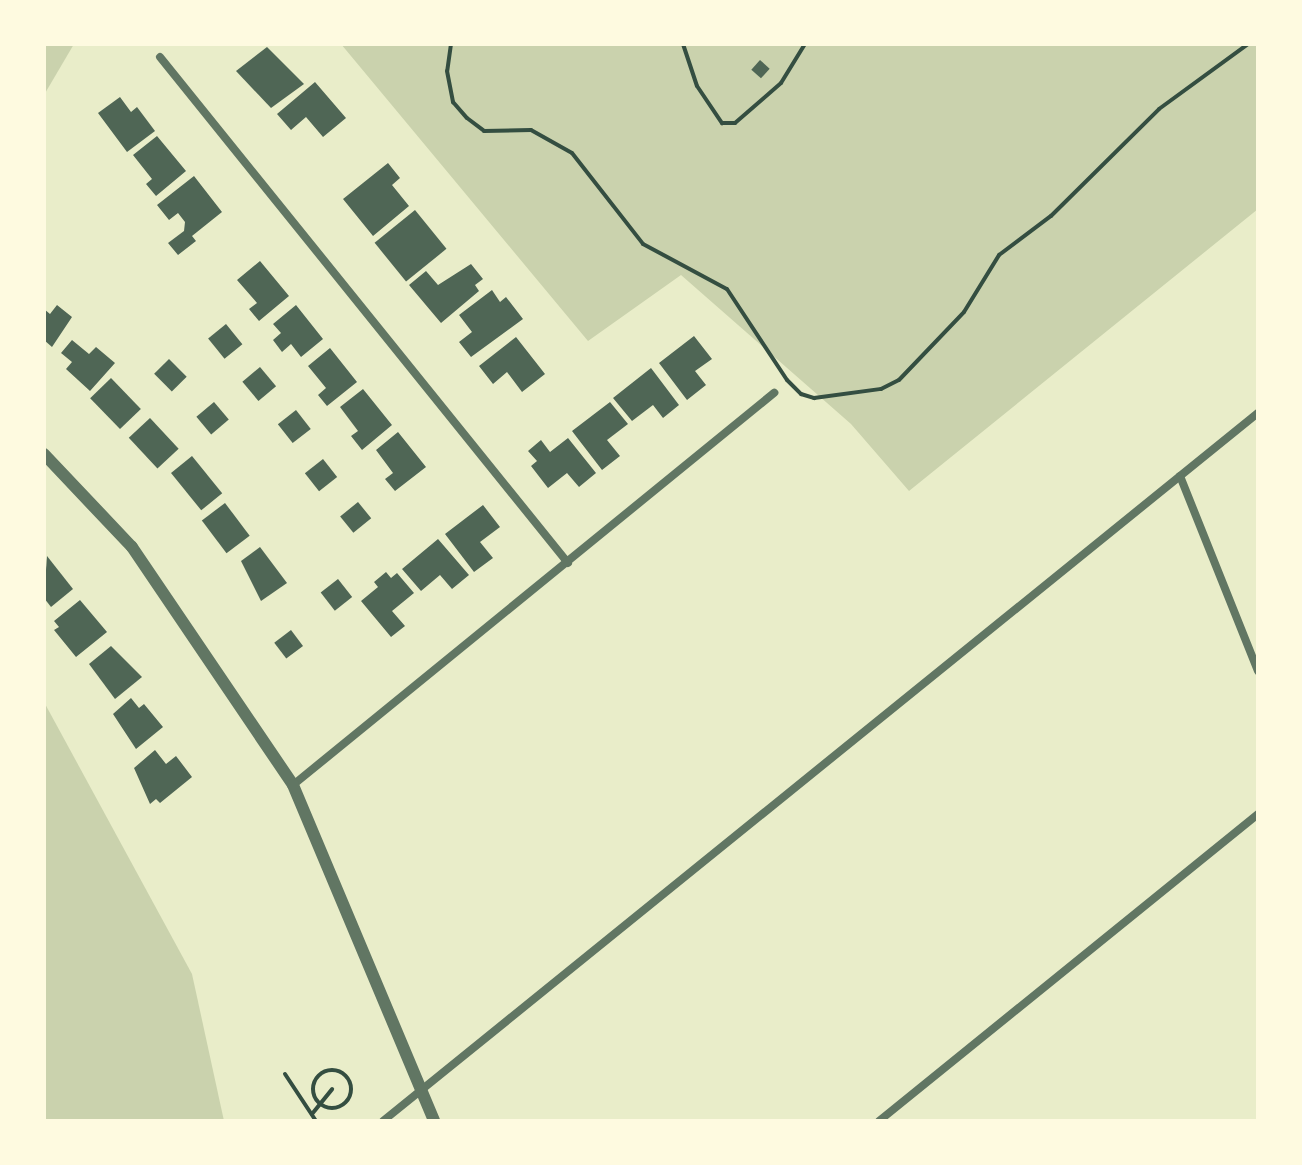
<!DOCTYPE html>
<style>
body{margin:0}
#map{position:relative;width:1302px;height:1165px;overflow:hidden;background:#e9edc9;font-family:"Sofia Sans Condensed",sans-serif}
div>[style]{position:absolute}
[style*='--x']{left:calc(var(--x)*1px);top:calc(var(--y)*1px);width:calc(var(--w)*1px);rotate:calc(var(--a)*1deg)}
.green>*{inset:0;background:#cad2ad}
.building>*{inset:0;background:#4f6655;transform-origin:0 0}
.path>*{height:4px;margin:-2px;padding:0 2px;transform-origin:2px;border-radius:2px;background:#344e41}
.path>.ring{margin:-2px;padding:0;box-sizing:content-box;background:none;border:4px solid #344e41;border-radius:50%}
.minor>*{height:8px;margin:-4px;padding:0 4px;transform-origin:4px;border-radius:4px;background:#617663}
.tertiary>*{height:12px;margin:-6px;padding:0 6px;transform-origin:6px;border-radius:6px;background:#617663}
span{translate:-50% -50%;white-space:nowrap;text-align:center;line-height:1.15;-webkit-text-stroke:7px #fefae0;paint-order:stroke}
.frame{position:absolute;inset:0;border:46px solid #fefae0;pointer-events:none}
</style>
<div id="map">
<div class="green">
<div style="clip-path:polygon(44px 44px,74px 44px,44px 95px)"></div>
<div style="clip-path:polygon(341px 44px,1258px 44px,1258px 209px,909px 491px,851px 424px,681px 275px,588px 341px)"></div>
<div style="clip-path:polygon(44px 702px,192px 974px,224px 1121px,44px 1121px)"></div>
</div>
<div class="building">
<div style="clip-path:polygon(267px 47px,304px 84px,271px 108px,236px 71px)"></div>
<div style="left:760px;top:60px;width:13px;height:13px;rotate:42deg"></div>
<div style="clip-path:polygon(315px 82px,346px 118px,323px 137px,306px 117px,291px 130px,277px 114px)"></div>
<div style="clip-path:polygon(120px 97px,131px 112px,137px 107px,155px 131px,127px 152px,98px 113px)"></div>
<div style="clip-path:polygon(157px 136px,186px 171px,156px 196px,146px 184px,152px 179px,133px 155px)"></div>
<div style="clip-path:polygon(388px 163px,400px 178px,392px 185px,409px 206px,373px 236px,343px 199px)"></div>
<div style="clip-path:polygon(194px 176px,222px 212px,192px 236px,196px 241px,178px 255px,168px 243px,184px 231px,185px 222px,178px 213px,169px 220px,157px 205px)"></div>
<div style="left:415px;top:210px;width:50px;height:52px;rotate:51deg"></div>
<div style="clip-path:polygon(260px 261px,289px 296px,259px 321px,249px 309px,257px 303px,237px 280px)"></div>
<div style="clip-path:polygon(471px 264px,483px 279px,475px 285px,479px 291px,441px 323px,409px 285px,426px 271px,438px 285px)"></div>
<div style="clip-path:polygon(492px 290px,500px 302px,506px 297px,523px 319px,471px 357px,459px 342px,472px 332px,459px 315px)"></div>
<div style="clip-path:polygon(57px 305px,72px 317px,52px 347px,44px 340px,44px 309px,50px 314px)"></div>
<div style="clip-path:polygon(296px 305px,323px 339px,301px 357px,291px 344px,282px 352px,273px 340px,281px 333px,273px 324px)"></div>
<div style="left:226px;top:324px;width:26px;height:23px;rotate:51deg"></div>
<div style="clip-path:polygon(694px 336px,712px 359px,695px 371px,706px 385px,687px 400px,659px 363px)"></div>
<div style="clip-path:polygon(516px 337px,545px 374px,522px 392px,507px 372px,493px 384px,479px 366px)"></div>
<div style="clip-path:polygon(72px 340px,89px 354px,96px 347px,115px 363px,90px 391px,66px 369px,72px 362px,61px 353px)"></div>
<div style="clip-path:polygon(330px 348px,357px 382px,327px 406px,318px 395px,326px 388px,308px 366px)"></div>
<div style="left:169px;top:359px;width:25px;height:21px;rotate:45deg"></div>
<div style="left:260px;top:367px;width:25px;height:23px;rotate:50deg"></div>
<div style="clip-path:polygon(651px 368px,679px 405px,663px 418px,653px 405px,632px 421px,613px 398px)"></div>
<div style="left:111px;top:378px;width:43px;height:29px;rotate:46deg"></div>
<div style="clip-path:polygon(363px 389px,392px 425px,362px 450px,351px 436px,358px 431px,340px 407px)"></div>
<div style="left:214px;top:402px;width:23px;height:23px;rotate:50deg"></div>
<div style="clip-path:polygon(610px 402px,628px 424px,607px 440px,620px 456px,602px 470px,572px 431px)"></div>
<div style="left:296px;top:410px;width:24px;height:23px;rotate:52deg"></div>
<div style="left:150px;top:418px;width:42px;height:29px;rotate:47deg"></div>
<div style="clip-path:polygon(398px 432px,426px 467px,395px 491px,385px 479px,393px 473px,376px 450px)"></div>
<div style="clip-path:polygon(568px 438px,596px 473px,579px 487px,567px 473px,548px 488px,531px 466px,537px 461px,528px 451px,541px 440px,550px 452px)"></div>
<div style="left:192px;top:456px;width:48px;height:27px;rotate:51deg"></div>
<div style="left:323px;top:459px;width:23px;height:23px;rotate:52deg"></div>
<div style="left:358px;top:502px;width:21px;height:23px;rotate:51deg"></div>
<div style="left:225px;top:503px;width:41px;height:29px;rotate:53deg"></div>
<div style="clip-path:polygon(483px 505px,500px 527px,480px 542px,493px 558px,474px 572px,445px 534px)"></div>
<div style="clip-path:polygon(438px 539px,469px 575px,452px 589px,440px 575px,421px 591px,402px 569px)"></div>
<div style="clip-path:polygon(260px 547px,287px 583px,261px 601px,241px 561px)"></div>
<div style="clip-path:polygon(47px 556px,73px 589px,51px 607px,44px 598px)"></div>
<div style="clip-path:polygon(386px 572px,391px 578px,397px 573px,414px 593px,392px 611px,405px 626px,391px 637px,361px 601px,378px 587px,374px 582px)"></div>
<div style="left:338px;top:579px;width:23px;height:22px;rotate:52deg"></div>
<div style="clip-path:polygon(80px 600px,107px 632px,76px 657px,54px 630px,59px 627px,54px 621px)"></div>
<div style="left:291px;top:630px;width:20px;height:21px;rotate:53deg"></div>
<div style="clip-path:polygon(111px 646px,142px 677px,115px 699px,89px 664px)"></div>
<div style="clip-path:polygon(131px 698px,139px 708px,144px 704px,163px 727px,136px 749px,113px 714px)"></div>
<div style="clip-path:polygon(155px 750px,166px 764px,176px 756px,192px 777px,160px 803px,156px 799px,150px 804px,134px 768px)"></div>
</div>
<div class="path">
<div style="--x:451;--y:44;--w:27;--a:98"></div>
<div style="--x:447;--y:71;--w:32;--a:79"></div>
<div style="--x:453;--y:102;--w:21;--a:49"></div>
<div style="--x:467;--y:118;--w:21;--a:37"></div>
<div style="--x:484;--y:131;--w:47;--a:-1.2"></div>
<div style="--x:531;--y:130;--w:47;--a:29.3"></div>
<div style="--x:572;--y:153;--w:115;--a:52"></div>
<div style="--x:643;--y:244;--w:95;--a:28.2"></div>
<div style="--x:727;--y:289;--w:109;--a:56.6"></div>
<div style="--x:787;--y:380;--w:20;--a:45"></div>
<div style="--x:801;--y:394;--w:14;--a:17"></div>
<div style="--x:814;--y:398;--w:68;--a:-7.7"></div>
<div style="--x:881;--y:389;--w:20;--a:-27"></div>
<div style="--x:899;--y:380;--w:94;--a:-46.3"></div>
<div style="--x:964;--y:312;--w:67;--a:-58.4"></div>
<div style="--x:999;--y:255;--w:65;--a:-36.9"></div>
<div style="--x:1051;--y:216;--w:152;--a:-44.7"></div>
<div style="--x:1159;--y:109;--w:110;--a:-36.1"></div>
<div style="--x:683;--y:44;--w:44;--a:71.6"></div>
<div style="--x:697;--y:86;--w:45;--a:56"></div>
<div style="--x:722;--y:123;--w:13;--a:0"></div>
<div style="--x:735;--y:123;--w:61;--a:-41"></div>
<div style="--x:781;--y:83;--w:46;--a:-58.4"></div>
<div class="ring" style="left:313px;top:1070px;width:34px;height:34px"></div>
<div style="--x:285;--y:1074;--w:56;--a:56.6"></div>
<div style="--x:312;--y:1114;--w:32;--a:-51"></div>
</div>
<div class="minor">
<div style="--x:160;--y:57;--w:650;--a:51.12"></div>
<div style="--x:1180;--y:476;--w:210;--a:68.2"></div>
<div style="--x:293;--y:785;--w:621;--a:-39.18"></div>
<div style="--x:383;--y:1121;--w:1126;--a:-38.98"></div>
<div style="--x:879;--y:1121;--w:488;--a:-39"></div>
</div>
<div class="tertiary">
<div style="--x:44;--y:454;--w:128;--a:46.6"></div>
<div style="--x:132;--y:547;--w:287;--a:55.9"></div>
<div style="--x:293;--y:785;--w:364;--a:67.2"></div>
</div>
<div class="frame"></div>
</div>
